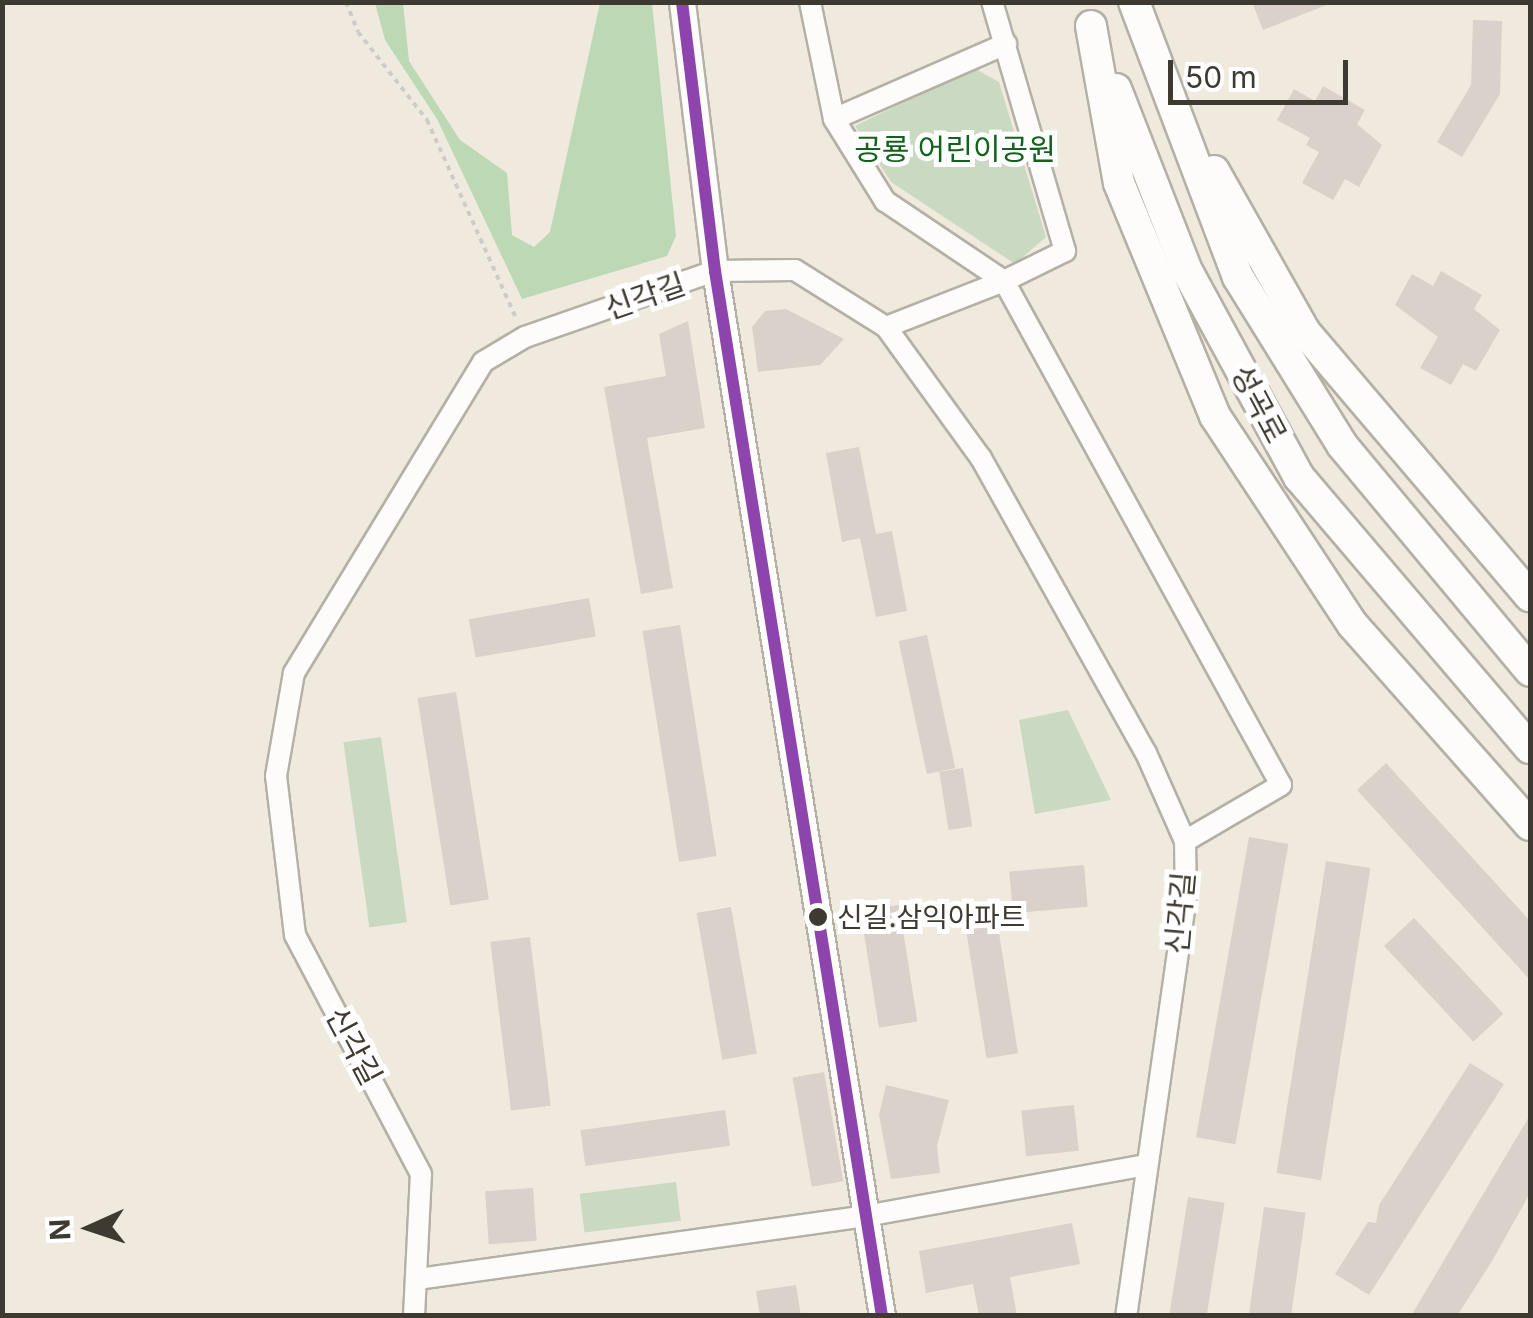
<!DOCTYPE html>
<meta charset="utf-8">
<style>
body{margin:0}
#map{position:relative;width:1533px;height:1318px;overflow:hidden;background:#f0eade;font-family:Inter,"Noto Sans KR",sans-serif}
div>[style]{position:absolute}
[style*='--x']{left:calc(var(--x)*1px);top:calc(var(--y)*1px);width:calc(var(--w)*1px);rotate:calc(var(--a)*1deg)}
.green>*{inset:0;background:#cad9c1;transform-origin:0 0}
.forest>*{inset:0;background:#bcd8b4}
.building>*{inset:0;background:#d9d1ca;transform-origin:0 0}
.path>*{height:4px;margin-top:-2px;transform-origin:0;background:repeating-linear-gradient(90deg,#ceccc8 0 5px,transparent 0 10px)}
.roads{filter:drop-shadow(2px 0 #b4b0a6) drop-shadow(-2px 0 #b4b0a6) drop-shadow(0 2px #b4b0a6) drop-shadow(0 -2px #b4b0a6)}
.minor>*{height:20px;margin:-10px;padding:0 10px;transform-origin:10px;border-radius:10px;background:#fdfcfa}
.tertiary>*{height:25px;margin:-12.5px;padding:0 12.5px;transform-origin:12.5px;border-radius:12.5px;background:#fdfcfa}
.secondary>*{height:30px;margin:-15px;padding:0 15px;transform-origin:15px;border-radius:15px;background:#fdfcfa}
.bus-1>*{height:12px;margin:-6px;padding:0 6px;transform-origin:6px;border-radius:6px;background:#8e44ad}
.dots>*{width:28px;height:28px;translate:-50% -50%;box-sizing:border-box;border:5px solid #fff;border-radius:50%}
span{translate:-50% -50%;white-space:nowrap;text-align:center;line-height:1.15;-webkit-text-stroke:10px #fff;paint-order:stroke}
.bus-label{font-size:28px;color:#3e3a31}
.left{translate:0 -50%;text-align:left}
.park-label{font-size:30px;color:#12621e}
.street-label{font-size:30px;color:#3e3a31}
.frame{position:absolute;inset:0;border:5px solid #3e3a31;pointer-events:none}
.north{position:absolute;left:40px;top:1178px;width:100px;height:100px;-webkit-text-stroke:8px #fff;paint-order:stroke;rotate:267deg;font-size:28px;font-weight:700;line-height:40px;text-align:center;color:#3e3a31}
.north::after{content:'';display:block;margin:auto;width:35px;height:45px;background:#3e3a31;clip-path:polygon(50% 0,100% 100%,50% 72%,0 100%)}
.scale{position:absolute;left:1168px;top:60px;width:180px;height:45px;box-sizing:border-box;border:5px solid #3e3a31;border-top:0;padding-left:12px;font-size:30px;line-height:35px;white-space:nowrap;color:#3e3a31;-webkit-text-stroke:8px #fff;paint-order:stroke}
</style>
<div id="map">
<div class="green">
<div style="clip-path:polygon(974px 68px,999px 82px,1046px 237px,1015px 264px,891px 182px,855px 126px)"></div>
<div style="clip-path:polygon(1068px 710px,1111px 800px,1035px 814px,1019px 720px)"></div>
<div style="left:381px;top:737px;width:187px;height:38px;rotate:82deg"></div>
<div style="left:676px;top:1182px;width:39px;height:97px;rotate:83deg"></div>
</div>
<div class="forest">
<div style="clip-path:polygon(375px 3px,403px 3px,409px 61px,460px 140px,507px 173px,512px 235px,534px 247px,550px 232px,600px 3px,652px 3px,676px 236px,667px 256px,522px 299px,437px 119px,385px 40px)"></div>
</div>
<div class="building">
<div style="clip-path:polygon(1252px 2px,1329px 2px,1329px 4px,1263px 30px)"></div>
<div style="clip-path:polygon(1473px 20px,1502px 21px,1500px 94px,1462px 157px,1437px 142px,1471px 85px)"></div>
<div style="clip-path:polygon(1323px 86px,1365px 110px,1357px 124px,1382px 145px,1359px 187px,1345px 179px,1333px 200px,1302px 183px,1319px 152px,1306px 145px,1310px 138px,1277px 120px,1294px 89px,1315px 101px)"></div>
<div style="clip-path:polygon(1441px 271px,1482px 295px,1474px 309px,1500px 330px,1476px 371px,1463px 364px,1451px 385px,1420px 368px,1438px 337px,1395px 305px,1412px 274px,1433px 286px)"></div>
<div style="clip-path:polygon(786px 309px,844px 339px,820px 365px,758px 372px,752px 327px,765px 311px)"></div>
<div style="clip-path:polygon(688px 321px,705px 428px,647px 438px,673px 588px,641px 594px,604px 387px,666px 376px,659px 334px)"></div>
<div style="clip-path:polygon(859px 447px,876px 534px,892px 531px,907px 611px,876px 617px,860px 538px,842px 542px,826px 453px)"></div>
<div style="left:589px;top:598px;width:39px;height:122px;rotate:80deg"></div>
<div style="left:680px;top:625px;width:234px;height:38px;rotate:81deg"></div>
<div style="left:927px;top:635px;width:136px;height:29px;rotate:78deg"></div>
<div style="left:456px;top:692px;width:210px;height:39px;rotate:81deg"></div>
<div style="clip-path:polygon(1386px 763px,1530px 921px,1530px 980px,1357px 790px)"></div>
<div style="left:963px;top:768px;width:59px;height:24px;rotate:81deg"></div>
<div style="left:1249px;top:837px;width:40px;height:305px;rotate:10deg"></div>
<div style="left:1326px;top:861px;width:45px;height:316px;rotate:9deg"></div>
<div style="left:1084px;top:865px;width:42px;height:75px;rotate:85deg"></div>
<div style="left:899px;top:905px;width:118px;height:39px;rotate:81deg"></div>
<div style="left:731px;top:907px;width:149px;height:35px;rotate:80deg"></div>
<div style="left:996px;top:914px;width:141px;height:32px;rotate:81deg"></div>
<div style="left:1414px;top:918px;width:131px;height:41px;rotate:47deg"></div>
<div style="left:530px;top:937px;width:170px;height:40px;rotate:83deg"></div>
<div style="clip-path:polygon(1470px 1063px,1504px 1084px,1369px 1295px,1335px 1274px,1368px 1222px,1376px 1223px,1379px 1205px)"></div>
<div style="left:824px;top:1072px;width:111px;height:32px;rotate:80deg"></div>
<div style="clip-path:polygon(886px 1085px,949px 1100px,937px 1146px,940px 1173px,891px 1179px,879px 1115px)"></div>
<div style="left:1074px;top:1105px;width:46px;height:53px;rotate:84deg"></div>
<div style="left:725px;top:1110px;width:36px;height:146px;rotate:82deg"></div>
<div style="clip-path:polygon(1530px 1115px,1530px 1193px,1492px 1261px,1457px 1316px,1411px 1316px)"></div>
<div style="left:533px;top:1188px;width:53px;height:48px;rotate:86deg"></div>
<div style="left:1188px;top:1197px;width:37px;height:121px;rotate:9deg"></div>
<div style="left:1264px;top:1207px;width:42px;height:110px;rotate:8deg"></div>
<div style="clip-path:polygon(1072px 1223px,1080px 1264px,1010px 1277px,1017px 1316px,979px 1316px,973px 1284px,926px 1293px,919px 1251px)"></div>
<div style="clip-path:polygon(796px 1285px,801px 1316px,760px 1316px,756px 1291px)"></div>
</div>
<div class="path">
<div style="--x:346;--y:2;--w:32;--a:68"></div>
<div style="--x:358;--y:32;--w:112;--a:51.9"></div>
<div style="--x:427;--y:120;--w:217;--a:65.8"></div>
</div>
<div class="roads">
<div class="minor">
<div style="--x:810;--y:2;--w:119;--a:78.4"></div>
<div style="--x:834;--y:119;--w:97;--a:58.1"></div>
<div style="--x:885;--y:201;--w:143;--a:33.9"></div>
<div style="--x:1004;--y:281;--w:68;--a:-26.2"></div>
<div style="--x:1065;--y:251;--w:259;--a:-106.3"></div>
<div style="--x:834;--y:119;--w:188;--a:-23.6"></div>
<div style="--x:886;--y:327;--w:127;--a:-21.3"></div>
<div style="--x:1004;--y:281;--w:575;--a:61.21"></div>
<div style="--x:1281;--y:785;--w:111;--a:149.7"></div>
<div style="--x:418;--y:1279;--w:451;--a:-8"></div>
<div style="--x:865;--y:1216;--w:286;--a:-10.3"></div>
<div style="--x:414;--y:1316;--w:142;--a:-87.2"></div>
<div style="--x:421;--y:1174;--w:270;--a:-117.8"></div>
<div style="--x:295;--y:935;--w:160;--a:-96.8"></div>
<div style="--x:276;--y:776;--w:105;--a:-80.1"></div>
<div style="--x:294;--y:673;--w:364;--a:-58.7"></div>
<div style="--x:483;--y:362;--w:49;--a:-30.8"></div>
<div style="--x:525;--y:337;--w:201;--a:-19.2"></div>
<div style="--x:715;--y:271;--w:80;--a:-0.7"></div>
<div style="--x:795;--y:270;--w:107;--a:32.1"></div>
<div style="--x:886;--y:327;--w:162;--a:54.1"></div>
<div style="--x:981;--y:458;--w:338;--a:60.8"></div>
<div style="--x:1146;--y:753;--w:96;--a:66.1"></div>
<div style="--x:1185;--y:841;--w:55;--a:89"></div>
<div style="--x:1186;--y:896;--w:424;--a:98.1"></div>
</div>
<div class="tertiary">
<div style="--x:682;--y:2;--w:271;--a:83"></div>
<div style="--x:715;--y:271;--w:1058;--a:80.92"></div>
</div>
<div class="secondary">
<div style="--x:1134;--y:2;--w:294;--a:69.3"></div>
<div style="--x:1238;--y:277;--w:198;--a:58.2"></div>
<div style="--x:1342;--y:445;--w:294;--a:50.2"></div>
<div style="--x:1091;--y:26;--w:159;--a:79.9"></div>
<div style="--x:1119;--y:183;--w:252;--a:67.6"></div>
<div style="--x:1215;--y:416;--w:250;--a:56.6"></div>
<div style="--x:1353;--y:625;--w:267;--a:48.5"></div>
<div style="--x:1116;--y:89;--w:193;--a:68.7"></div>
<div style="--x:1186;--y:269;--w:237;--a:61.5"></div>
<div style="--x:1299;--y:477;--w:356;--a:49.6"></div>
<div style="--x:1214;--y:171;--w:185;--a:60.5"></div>
<div style="--x:1305;--y:332;--w:347;--a:49.6"></div>
</div>
</div>
<div class="bus-1">
<div style="--x:682;--y:2;--w:271;--a:83"></div>
<div style="--x:715;--y:271;--w:1058;--a:80.92"></div>
</div>
<div class="dots">
<div style="left:818px;top:917px;background:#3e3a31"></div>
</div>
<div class="bus-label">
<span class="left" style="left:837px;top:917px">신길.삼익아파트</span>
</div>
<div class="park-label">
<span style="left:955px;top:149px">공룡 어린이공원</span>
</div>
<div class="street-label">
<span style="left:645px;top:296px;rotate:-19deg">신각길</span>
<span style="left:1259px;top:404px;rotate:62deg">성곡로</span>
<span style="left:1180px;top:913px;rotate:-85deg">신각길</span>
<span style="left:354px;top:1046px;rotate:62deg">신각길</span>
</div>
<div class="frame"></div>
<div class="north">N</div>
<div class="scale">50 m</div>
</div>
